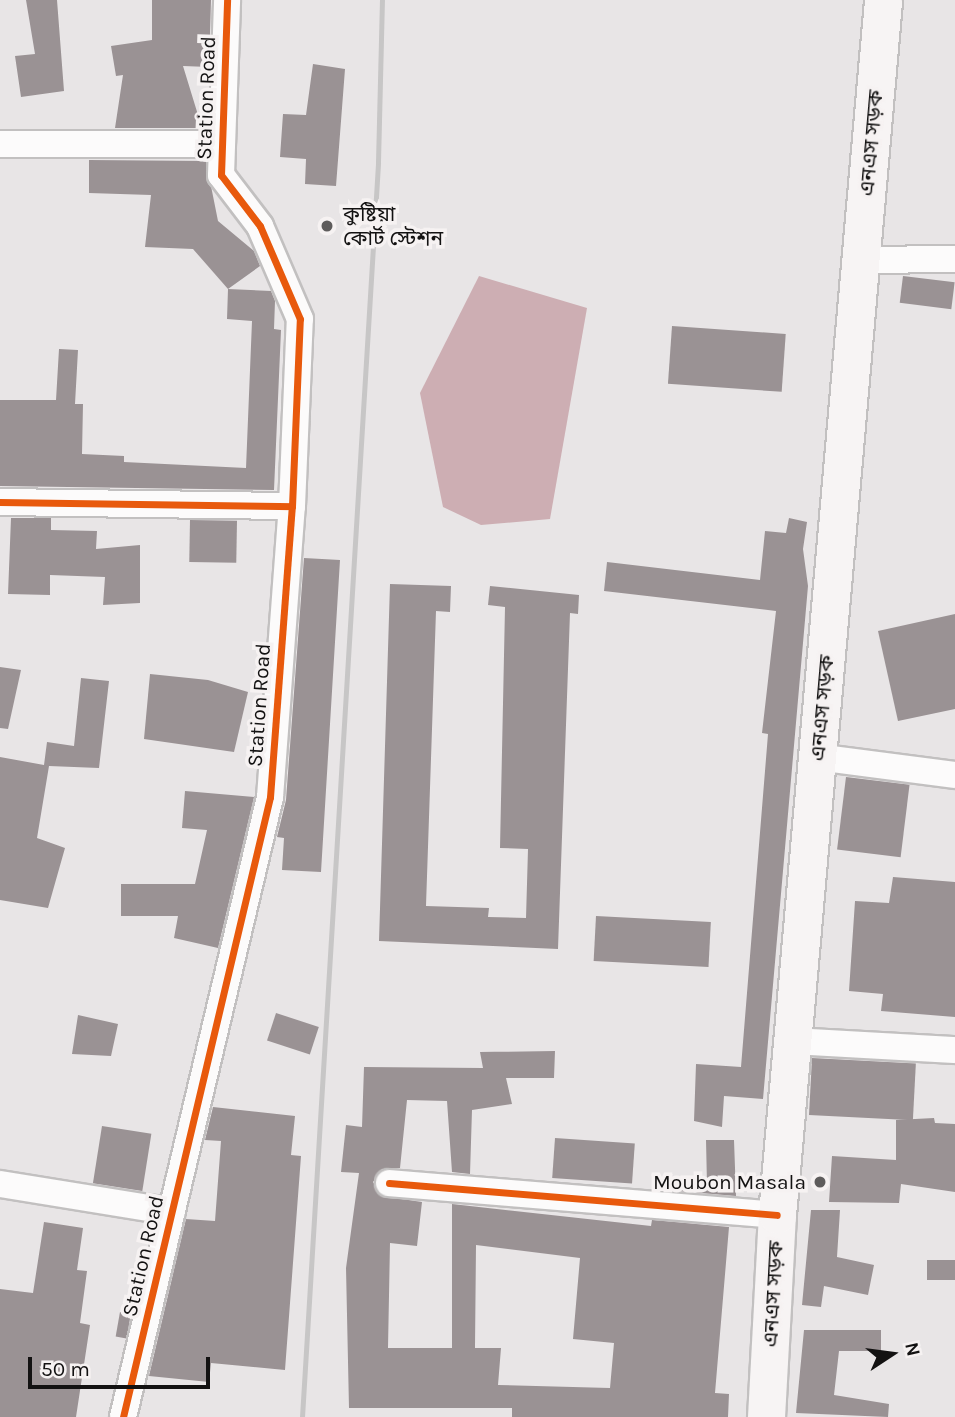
<!DOCTYPE html>
<meta charset="utf-8">
<style>
body{margin:0}
#map{position:relative;width:955px;height:1417px;overflow:hidden;background:#e8e5e6;font-family:Karla,"Noto Sans Bengali",sans-serif}
div>[style]{position:absolute}
[style*='--x']{left:calc(var(--x)*1px);top:calc(var(--y)*1px);width:calc(var(--w)*1px);rotate:calc(var(--a)*1deg)}
.water>*{inset:0;background:#cdaeb3}
.building>*{inset:0;background:#9a9294;transform-origin:0 0}
.roads{filter:drop-shadow(2px 0 #c2c0c0) drop-shadow(-2px 0 #c2c0c0) drop-shadow(0 2px #c2c0c0) drop-shadow(0 -2px #c2c0c0)}
.street>*{height:26px;margin:-13px;padding:0 13px;transform-origin:13px;border-radius:13px;background:#fcfbfb}
.secondary>*{height:37px;margin:-18.5px;padding:0 18.5px;transform-origin:18.5px;border-radius:18.5px;background:#f7f4f4}
.rail>*{height:5px;margin:-2.5px;padding:0 2.5px;transform-origin:2.5px;border-radius:2.5px;background:#c7c6c6}
.cycleway>*{height:7px;margin:-3.5px;padding:0 3.5px;transform-origin:3.5px;border-radius:3.5px;background:#e8590c}
.dots>*{width:19px;height:19px;translate:-50% -50%;box-sizing:border-box;border:4px solid #f6f2f2;border-radius:50%}
span{translate:-50% -50%;white-space:nowrap;text-align:center;line-height:1.15;-webkit-text-stroke:7px #f6f2f2;paint-order:stroke}
.street-label{font-size:21px;color:#131212}
.poi-label{font-size:21px;color:#131212}
.left{translate:0 -50%;text-align:left}
.right{translate:-100% -50%;text-align:right}
.north{position:absolute;left:857px;top:1319px;width:70px;height:70px;-webkit-text-stroke:5px #f6f2f2;paint-order:stroke;rotate:77deg;font-size:19px;font-weight:700;line-height:28px;text-align:center;color:#131212}
.north::after{content:'';display:block;margin:auto;width:24px;height:32px;background:#131212;clip-path:polygon(50% 0,100% 100%,50% 72%,0 100%)}
.scale{position:absolute;left:28px;top:1357px;width:182px;height:32px;box-sizing:border-box;border:4px solid #131212;border-top:0;padding-left:9px;font-size:21px;line-height:24px;white-space:nowrap;color:#131212;-webkit-text-stroke:5px #f6f2f2;paint-order:stroke}
</style>
<div id="map">
<div class="water">
<div style="clip-path:polygon(479px 276px,587px 308px,550px 519px,481px 525px,443px 507px,420px 393px)"></div>
</div>
<div class="building">
<div style="clip-path:polygon(26px 0,57px 0,64px 91px,21px 97px,15px 56px,35px 54px)"></div>
<div style="clip-path:polygon(152px 0,211px 0,209px 67px,183px 66px,202px 128px,115px 128px,123px 75px,116px 76px,111px 46px,152px 40px)"></div>
<div style="clip-path:polygon(313px 64px,345px 69px,336px 186px,305px 184px,306px 159px,280px 157px,283px 114px,306px 115px)"></div>
<div style="clip-path:polygon(89px 160px,206px 161px,218px 221px,254px 251px,260px 266px,228px 289px,193px 249px,145px 247px,151px 195px,89px 193px)"></div>
<div style="left:903px;top:276px;width:52px;height:27px;rotate:7deg"></div>
<div style="clip-path:polygon(228px 289px,271px 291px,275px 301px,274px 329px,281px 330px,274px 490px,0 486px,0 400px,56px 400px,59px 349px,78px 350px,75px 404px,83px 404px,82px 454px,124px 456px,124px 462px,246px 468px,252px 321px,227px 319px)"></div>
<div style="left:672px;top:326px;width:114px;height:58px;rotate:4deg"></div>
<div style="clip-path:polygon(11px 518px,51px 518px,51px 530px,97px 531px,96px 549px,140px 545px,140px 603px,103px 605px,105px 577px,50px 575px,50px 595px,8px 594px)"></div>
<div style="clip-path:polygon(789px 518px,807px 522px,803px 549px,808px 586px,763px 1099px,724px 1096px,722px 1127px,694px 1121px,696px 1064px,741px 1067px,768px 734px,762px 733px,776px 611px,604px 591px,607px 562px,760px 580px,765px 531px,786px 533px)"></div>
<div style="left:190px;top:520px;width:47px;height:42px;rotate:1deg"></div>
<div style="clip-path:polygon(304px 558px,340px 560px,321px 872px,282px 870px,284px 838px,277px 837px,286px 800px)"></div>
<div style="clip-path:polygon(390px 584px,451px 586px,450px 612px,436px 611px,426px 906px,489px 908px,488px 917px,526px 918px,528px 849px,500px 848px,505px 607px,488px 605px,490px 586px,579px 595px,578px 614px,570px 613px,558px 949px,379px 941px)"></div>
<div style="clip-path:polygon(955px 614px,955px 709px,898px 721px,878px 631px)"></div>
<div style="clip-path:polygon(0 667px,21px 670px,8px 729px,0 728px)"></div>
<div style="clip-path:polygon(150px 674px,208px 680px,248px 692px,234px 752px,144px 739px)"></div>
<div style="clip-path:polygon(81px 678px,109px 681px,99px 768px,49px 766px,37px 838px,65px 848px,48px 908px,0 900px,0 757px,44px 765px,47px 742px,74px 746px)"></div>
<div style="left:846px;top:777px;width:64px;height:73px;rotate:7deg"></div>
<div style="clip-path:polygon(185px 791px,254px 797px,218px 948px,174px 938px,178px 916px,121px 916px,121px 884px,195px 884px,207px 830px,182px 828px)"></div>
<div style="clip-path:polygon(893px 877px,955px 882px,955px 1017px,881px 1011px,883px 994px,849px 991px,855px 901px,889px 903px)"></div>
<div style="left:596px;top:916px;width:115px;height:45px;rotate:3deg"></div>
<div style="left:276px;top:1013px;width:45px;height:29px;rotate:18deg"></div>
<div style="clip-path:polygon(78px 1015px,118px 1024px,111px 1056px,72px 1054px)"></div>
<div style="clip-path:polygon(evenodd,555px 1051px,554px 1078px,506px 1078px,512px 1104px,472px 1110px,470px 1174px,452px 1172px,447px 1101px,407px 1100px,400px 1168px,382px 1169px,373px 1182px,381px 1196px,422px 1202px,417px 1246px,390px 1243px,388px 1348px,452px 1348px,452px 1204px,651px 1226px,652px 1220px,729px 1227px,715px 1393px,729px 1394px,728px 1417px,512px 1417px,512px 1408px,349px 1408px,346px 1268px,359px 1173px,341px 1172px,346px 1125px,362px 1127px,364px 1067px,483px 1068px,480px 1052px,555px 1051px,476px 1245px,580px 1258px,573px 1339px,614px 1343px,610px 1388px,498px 1385px,501px 1348px,475px 1348px,476px 1245px)"></div>
<div style="left:812px;top:1058px;width:104px;height:57px;rotate:3deg"></div>
<div style="clip-path:polygon(213px 1107px,295px 1116px,291px 1155px,301px 1156px,285px 1370px,211px 1363px,209px 1382px,149px 1376px,186px 1219px,215px 1221px,221px 1141px,205px 1140px)"></div>
<div style="clip-path:polygon(934px 1118px,935px 1123px,955px 1124px,955px 1192px,901px 1184px,899px 1203px,829px 1202px,832px 1156px,896px 1160px,896px 1120px)"></div>
<div style="left:102px;top:1126px;width:50px;height:58px;rotate:9deg"></div>
<div style="left:555px;top:1138px;width:80px;height:40px;rotate:4deg"></div>
<div style="clip-path:polygon(706px 1140px,734px 1140px,736px 1196px,654px 1189px,655px 1180px,707px 1185px)"></div>
<div style="clip-path:polygon(811px 1210px,840px 1210px,837px 1257px,874px 1265px,868px 1295px,824px 1286px,821px 1307px,802px 1305px)"></div>
<div style="clip-path:polygon(44px 1222px,83px 1228px,77px 1270px,87px 1271px,80px 1323px,90px 1325px,76px 1417px,0 1417px,0 1289px,33px 1293px)"></div>
<div style="left:955px;top:1260px;width:20px;height:28px;rotate:90deg"></div>
<div style="left:120px;top:1312px;width:11px;height:25px;rotate:10deg"></div>
<div style="clip-path:polygon(804px 1330px,881px 1330px,881px 1351px,839px 1351px,834px 1395px,889px 1404px,888px 1417px,796px 1413px)"></div>
</div>
<div class="roads">
<div class="street">
<div style="--x:0;--y:144;--w:222;--a:0"></div>
<div style="--x:861;--y:260;--w:94;--a:-0.6"></div>
<div style="--x:0;--y:502;--w:292;--a:0.8"></div>
<div style="--x:817;--y:757;--w:139;--a:7.4"></div>
<div style="--x:792;--y:1041;--w:163;--a:3.2"></div>
<div style="--x:389;--y:1183;--w:389;--a:4.7"></div>
<div style="--x:0;--y:1184;--w:174;--a:9.2"></div>
<div style="--x:123;--y:1417;--w:637;--a:-76.66"></div>
<div style="--x:270;--y:797;--w:292;--a:-85.7"></div>
<div style="--x:292;--y:506;--w:187;--a:-87.6"></div>
<div style="--x:300;--y:319;--w:101;--a:-113.3"></div>
<div style="--x:260;--y:226;--w:64;--a:-127.4"></div>
<div style="--x:221;--y:175;--w:175;--a:-88"></div>
</div>
<div class="secondary">
<div style="--x:766;--y:1417;--w:202;--a:-86.9"></div>
<div style="--x:777;--y:1215;--w:1220;--a:-85.01"></div>
</div>
</div>
<div class="rail">
<div style="--x:302;--y:1417;--w:1257;--a:-86.53"></div>
<div style="--x:378;--y:162;--w:162;--a:-88.6"></div>
</div>
<div class="cycleway">
<div style="--x:0;--y:502;--w:292;--a:0.8"></div>
<div style="--x:389;--y:1183;--w:389;--a:4.7"></div>
<div style="--x:123;--y:1417;--w:637;--a:-76.66"></div>
<div style="--x:270;--y:797;--w:292;--a:-85.7"></div>
<div style="--x:292;--y:506;--w:187;--a:-87.6"></div>
<div style="--x:300;--y:319;--w:101;--a:-113.3"></div>
<div style="--x:260;--y:226;--w:64;--a:-127.4"></div>
<div style="--x:221;--y:175;--w:175;--a:-88"></div>
</div>
<div class="dots">
<div style="left:327px;top:226px;background:#5e5c5c"></div>
<div style="left:820px;top:1182px;background:#5e5c5c"></div>
</div>
<div class="street-label">
<span style="left:206px;top:98px;rotate:-88deg">Station Road</span>
<span style="left:871px;top:143px;rotate:-85deg">এনএস সড়ক</span>
<span style="left:259px;top:705px;rotate:-86deg">Station Road</span>
<span style="left:822px;top:708px;rotate:-85deg">এনএস সড়ক</span>
<span style="left:143px;top:1256px;rotate:-77deg">Station Road</span>
<span style="left:773px;top:1294px;rotate:-87deg">এনএস সড়ক</span>
</div>
<div class="poi-label">
<span class="left" style="left:343px;top:226px">কুষ্টিয়া<br>কোর্ট স্টেশন</span>
<span class="right" style="left:806px;top:1182px">Moubon Masala</span>
</div>
<div class="north">N</div>
<div class="scale">50 m</div>
</div>
